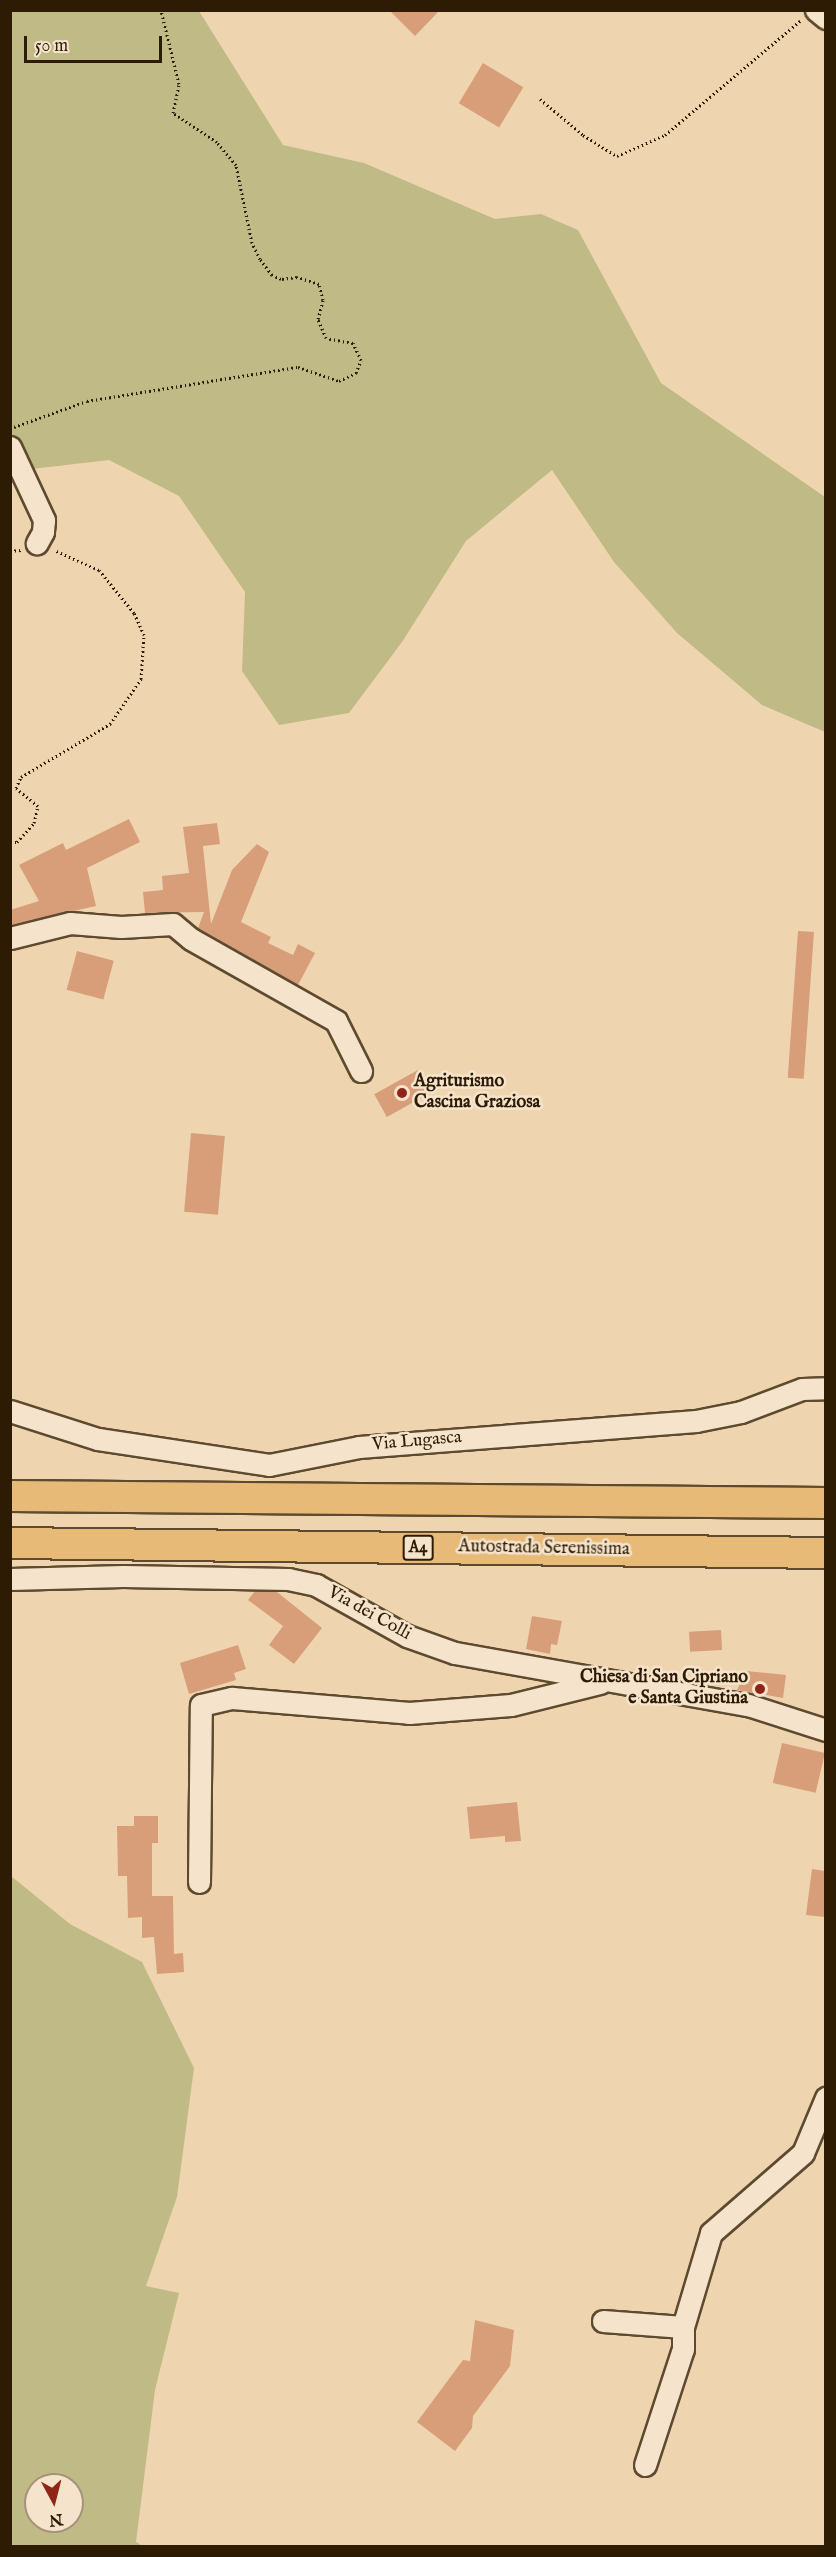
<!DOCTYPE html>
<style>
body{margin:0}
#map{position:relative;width:836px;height:2557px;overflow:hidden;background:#efd5af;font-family:"IM FELL English",serif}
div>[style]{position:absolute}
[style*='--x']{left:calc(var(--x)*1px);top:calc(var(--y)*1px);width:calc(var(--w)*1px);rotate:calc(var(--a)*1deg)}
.green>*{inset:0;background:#c0bb86}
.building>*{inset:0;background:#d79e79;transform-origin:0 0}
.path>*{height:3px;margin-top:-1.5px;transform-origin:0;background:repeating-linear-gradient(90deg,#2d1b04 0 1.5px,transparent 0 4.5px)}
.roads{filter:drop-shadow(2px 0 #5e4a2f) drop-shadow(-2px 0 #5e4a2f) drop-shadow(0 2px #5e4a2f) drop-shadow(0 -2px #5e4a2f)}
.minor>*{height:21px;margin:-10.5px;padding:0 10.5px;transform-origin:10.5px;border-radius:10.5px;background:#f5e4cb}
.highway>*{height:30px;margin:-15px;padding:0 15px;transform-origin:15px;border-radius:15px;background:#e8ba78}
.dots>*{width:16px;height:16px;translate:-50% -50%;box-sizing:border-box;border:3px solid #f5e4cb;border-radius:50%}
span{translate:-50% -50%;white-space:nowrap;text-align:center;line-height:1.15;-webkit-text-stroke:5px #f5e4cb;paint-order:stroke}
.shield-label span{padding:2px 4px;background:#f5e4cb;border:2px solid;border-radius:4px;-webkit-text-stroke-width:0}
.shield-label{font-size:16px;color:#2d1b04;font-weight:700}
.poi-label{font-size:18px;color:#2d1b04;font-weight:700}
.left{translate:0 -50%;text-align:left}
.right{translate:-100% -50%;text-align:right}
.street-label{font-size:18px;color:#2d1b04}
.frame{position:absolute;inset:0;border:12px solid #2d1b04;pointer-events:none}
.north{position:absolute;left:24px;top:2473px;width:60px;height:60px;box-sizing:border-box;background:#f5e4cb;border:2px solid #a5947b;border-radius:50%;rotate:173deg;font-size:16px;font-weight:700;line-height:24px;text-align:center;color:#2d1b04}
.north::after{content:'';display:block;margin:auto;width:21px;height:27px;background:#8f2418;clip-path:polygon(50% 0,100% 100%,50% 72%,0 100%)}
.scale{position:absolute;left:24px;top:36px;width:138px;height:27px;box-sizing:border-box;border:3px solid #2d1b04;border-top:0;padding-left:8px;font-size:18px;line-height:21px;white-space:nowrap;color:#2d1b04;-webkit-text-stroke:4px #f5e4cb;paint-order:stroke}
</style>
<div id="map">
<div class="green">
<div style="clip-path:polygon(10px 11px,199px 11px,283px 145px,364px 163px,495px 219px,541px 214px,578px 230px,661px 383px,825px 497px,825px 732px,762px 705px,677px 633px,614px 562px,552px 470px,466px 541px,402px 642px,349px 713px,279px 725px,242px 671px,245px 592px,179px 496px,109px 460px,32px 469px,11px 437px)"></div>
<div style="clip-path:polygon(evenodd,11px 1876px,70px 1924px,142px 1962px,194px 2068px,177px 2197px,146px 2286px,179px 2293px,155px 2390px,136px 2542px,143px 2546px,11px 2546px,11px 1876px,36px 2485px,72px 2485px,72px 2521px,36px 2521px,36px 2485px)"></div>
</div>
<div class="building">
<div style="clip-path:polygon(389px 10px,440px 10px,415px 36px)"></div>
<div style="left:483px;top:63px;width:47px;height:47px;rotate:31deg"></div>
<div style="clip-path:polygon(129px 819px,140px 842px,87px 868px,96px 906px,10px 925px,10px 910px,39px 901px,19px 865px,63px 843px,66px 850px)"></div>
<div style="clip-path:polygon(217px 823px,220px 844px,203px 846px,211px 924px,232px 870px,257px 844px,269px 852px,241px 922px,271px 937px,268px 943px,293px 955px,298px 944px,315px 953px,298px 985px,198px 928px,204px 912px,145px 913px,143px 892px,163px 890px,162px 876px,189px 873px,183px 827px)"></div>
<div style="left:798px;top:931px;width:16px;height:147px;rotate:4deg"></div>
<div style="left:77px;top:951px;width:38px;height:40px;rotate:15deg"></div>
<div style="left:418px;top:1070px;width:26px;height:50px;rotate:61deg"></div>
<div style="left:191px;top:1133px;width:34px;height:79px;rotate:5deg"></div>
<div style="clip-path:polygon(255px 1591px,277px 1592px,322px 1628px,294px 1664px,269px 1645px,283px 1626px,248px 1600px)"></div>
<div style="clip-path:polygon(532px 1616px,562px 1621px,557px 1645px,551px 1644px,550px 1654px,526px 1649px)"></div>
<div style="left:721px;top:1630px;width:20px;height:32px;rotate:87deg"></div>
<div style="clip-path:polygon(238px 1645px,246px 1669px,234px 1673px,236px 1680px,189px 1694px,180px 1663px)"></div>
<div style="clip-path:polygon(746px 1671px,786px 1675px,783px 1698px,737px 1690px)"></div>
<div style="left:782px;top:1743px;width:44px;height:41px;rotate:13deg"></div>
<div style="clip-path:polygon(517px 1802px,521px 1841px,505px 1842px,505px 1836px,470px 1839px,467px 1807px)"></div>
<div style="clip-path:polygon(134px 1816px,158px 1816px,158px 1843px,152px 1843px,152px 1896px,173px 1896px,174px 1954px,183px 1953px,184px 1972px,157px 1974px,154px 1937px,142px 1938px,142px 1917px,128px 1918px,127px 1876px,118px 1876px,117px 1826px,134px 1826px)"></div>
<div style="clip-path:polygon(812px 1869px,825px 1871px,825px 1917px,806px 1915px)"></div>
<div style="clip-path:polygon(475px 2320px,514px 2330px,510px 2366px,473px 2416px,472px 2428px,455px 2451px,417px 2422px,463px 2360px,470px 2361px)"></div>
</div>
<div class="path">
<div style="--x:540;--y:99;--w:56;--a:39.9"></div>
<div style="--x:583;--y:135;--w:40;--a:32"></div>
<div style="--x:617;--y:156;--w:52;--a:-23.6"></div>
<div style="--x:665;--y:135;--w:177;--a:-40.2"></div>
<div style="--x:14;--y:427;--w:77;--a:-19.6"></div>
<div style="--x:87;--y:401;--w:214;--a:-9.2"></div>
<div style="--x:298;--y:367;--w:43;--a:18.9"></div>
<div style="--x:339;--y:381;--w:19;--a:-25"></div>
<div style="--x:356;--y:373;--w:14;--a:-69"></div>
<div style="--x:361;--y:360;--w:19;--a:-115"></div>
<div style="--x:353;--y:343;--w:27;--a:-170"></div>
<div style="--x:326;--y:338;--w:21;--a:-113"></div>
<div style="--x:318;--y:319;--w:20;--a:-75"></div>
<div style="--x:323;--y:300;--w:16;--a:-104"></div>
<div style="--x:319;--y:284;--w:23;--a:-162"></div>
<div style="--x:297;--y:277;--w:16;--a:173"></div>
<div style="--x:281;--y:279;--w:10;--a:-156"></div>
<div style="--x:272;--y:275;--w:20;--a:-127"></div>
<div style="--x:260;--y:259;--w:18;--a:-117"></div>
<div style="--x:252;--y:243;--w:80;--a:-101.6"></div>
<div style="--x:236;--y:165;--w:30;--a:-130"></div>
<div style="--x:217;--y:142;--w:53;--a:-146.6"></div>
<div style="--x:173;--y:113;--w:30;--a:-78"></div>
<div style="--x:179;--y:84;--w:76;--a:-103.7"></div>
<div style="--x:10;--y:551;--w:11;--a:-5"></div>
<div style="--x:10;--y:842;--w:7;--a:0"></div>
<div style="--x:17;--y:842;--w:25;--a:-48"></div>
<div style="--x:34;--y:823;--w:17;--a:-77"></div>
<div style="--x:38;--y:806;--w:28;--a:-141"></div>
<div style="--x:16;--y:788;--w:12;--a:-66"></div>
<div style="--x:21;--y:777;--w:104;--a:-30.8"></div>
<div style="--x:110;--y:724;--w:55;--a:-55.4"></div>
<div style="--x:141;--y:679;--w:44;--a:-86.1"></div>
<div style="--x:144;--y:635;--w:24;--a:-114"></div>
<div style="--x:134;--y:613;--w:55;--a:-129.1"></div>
<div style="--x:99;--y:570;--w:49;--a:-156"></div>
</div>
<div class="roads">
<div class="minor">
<div style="--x:816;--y:10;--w:13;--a:39"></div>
<div style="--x:10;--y:447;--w:81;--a:65"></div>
<div style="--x:44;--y:520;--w:12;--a:95"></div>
<div style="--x:43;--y:532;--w:13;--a:119"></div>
<div style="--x:10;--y:938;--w:62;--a:-14"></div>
<div style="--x:70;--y:923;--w:51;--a:4.5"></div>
<div style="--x:121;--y:927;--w:52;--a:-3.3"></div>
<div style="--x:173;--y:924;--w:23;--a:40"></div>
<div style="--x:191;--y:939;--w:167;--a:29.5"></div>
<div style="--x:336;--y:1021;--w:56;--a:63.4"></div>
<div style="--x:10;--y:1411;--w:92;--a:17.7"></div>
<div style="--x:98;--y:1439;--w:173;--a:8.6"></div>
<div style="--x:269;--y:1465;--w:92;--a:-11.3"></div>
<div style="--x:359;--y:1447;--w:338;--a:-4.4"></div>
<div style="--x:696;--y:1421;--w:46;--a:-11.3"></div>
<div style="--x:741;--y:1412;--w:65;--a:-20.7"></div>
<div style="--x:802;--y:1389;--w:24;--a:-2"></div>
<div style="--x:10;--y:1579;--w:113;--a:-1.5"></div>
<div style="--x:123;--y:1576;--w:165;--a:1"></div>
<div style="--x:288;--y:1579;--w:29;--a:12"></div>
<div style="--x:316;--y:1585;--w:104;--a:29.3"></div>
<div style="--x:407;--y:1636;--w:51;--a:19.5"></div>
<div style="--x:455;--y:1653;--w:298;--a:10.1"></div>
<div style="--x:748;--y:1705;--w:82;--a:17.8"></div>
<div style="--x:199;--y:1882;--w:177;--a:-89.4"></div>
<div style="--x:201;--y:1705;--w:32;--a:-13"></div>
<div style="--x:232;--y:1698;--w:178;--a:4.8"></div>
<div style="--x:409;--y:1713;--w:102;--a:-4.5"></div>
<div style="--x:511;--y:1705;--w:92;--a:-13.9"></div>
<div style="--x:603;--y:2321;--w:80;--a:4.3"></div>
<div style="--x:645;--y:2465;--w:122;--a:-71.9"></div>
<div style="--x:683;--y:2349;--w:22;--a:-90"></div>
<div style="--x:683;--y:2327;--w:98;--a:-73.4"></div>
<div style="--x:711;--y:2233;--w:122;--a:-41"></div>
<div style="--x:803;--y:2153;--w:60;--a:-67.3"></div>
</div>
<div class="highway">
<div style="--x:10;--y:1496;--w:816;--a:0.49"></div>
<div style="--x:10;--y:1543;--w:816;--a:0.7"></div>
</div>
</div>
<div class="dots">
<div style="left:402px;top:1093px;background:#8f2418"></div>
<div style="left:760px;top:1689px;background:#8f2418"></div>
</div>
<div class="shield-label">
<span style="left:418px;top:1548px">A4</span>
</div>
<div class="poi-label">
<span class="left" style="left:414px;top:1093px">Agriturismo<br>Cascina Graziosa</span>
<span class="right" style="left:748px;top:1689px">Chiesa di San Cipriano<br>e Santa Giustina</span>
</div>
<div class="street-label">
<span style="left:417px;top:1442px;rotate:-5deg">Via Lugasca</span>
<span style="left:544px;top:1549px;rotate:1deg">Autostrada Serenissima</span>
<span style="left:369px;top:1614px;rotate:29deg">Via dei Colli</span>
</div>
<div class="frame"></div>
<div class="north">N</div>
<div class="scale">50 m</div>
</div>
